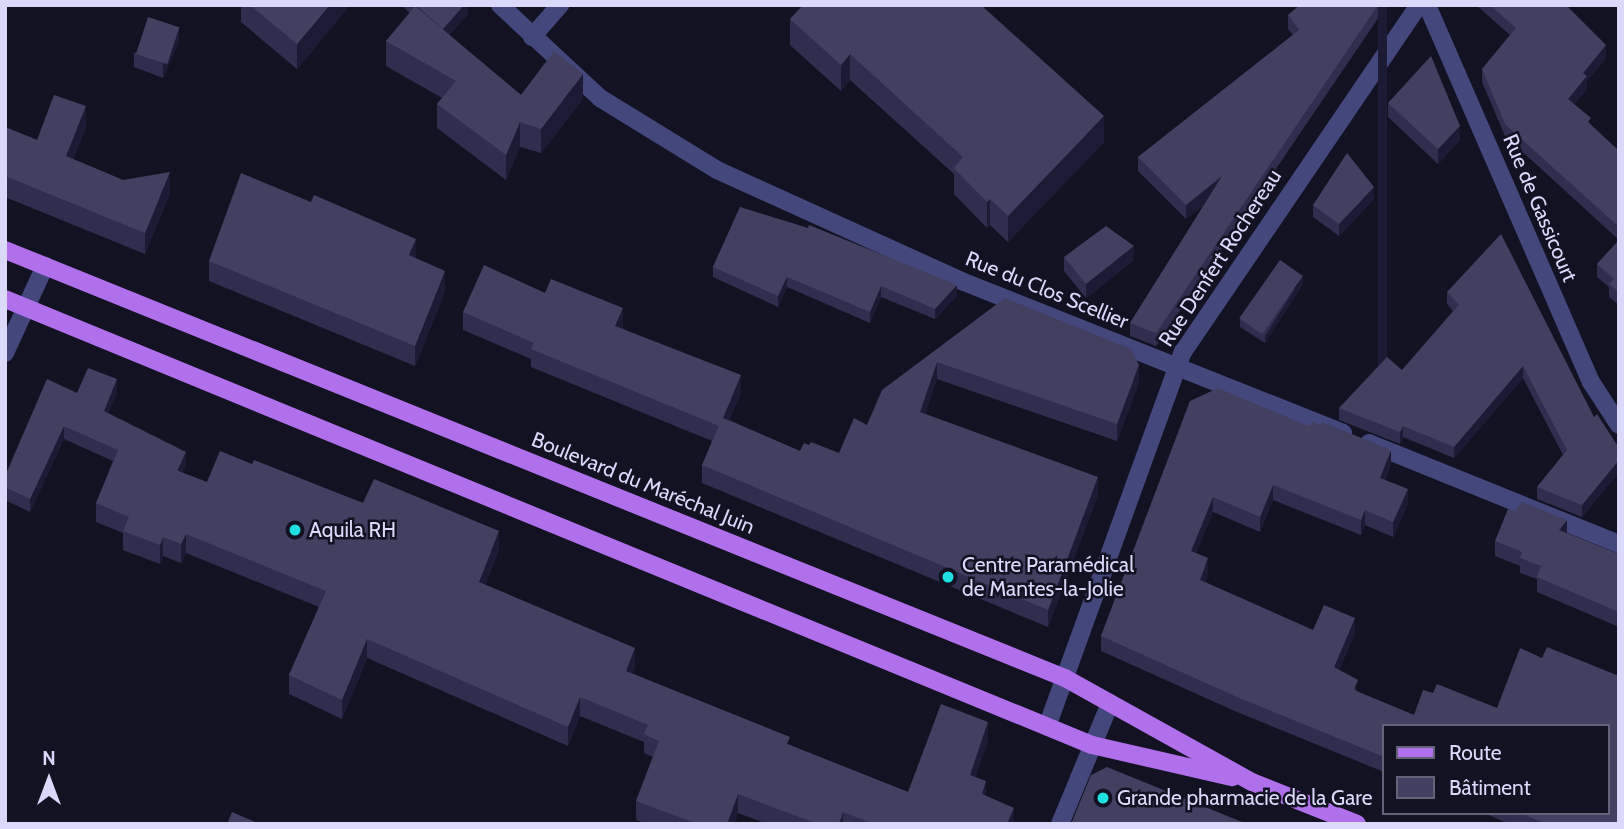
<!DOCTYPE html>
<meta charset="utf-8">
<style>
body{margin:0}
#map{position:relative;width:1624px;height:829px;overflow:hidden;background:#131223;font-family:Cabin,sans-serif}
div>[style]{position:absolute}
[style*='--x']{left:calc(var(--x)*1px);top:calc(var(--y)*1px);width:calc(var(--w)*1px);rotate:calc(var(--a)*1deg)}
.minor>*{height:18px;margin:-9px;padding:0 9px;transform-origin:9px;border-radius:9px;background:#43477c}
.major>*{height:18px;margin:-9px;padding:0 9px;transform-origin:9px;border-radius:9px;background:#b06feb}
.wall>*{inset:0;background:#312d4f}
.shaded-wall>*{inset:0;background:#1d1a36;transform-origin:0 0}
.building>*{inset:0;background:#433f61;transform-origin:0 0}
.dots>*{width:19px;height:19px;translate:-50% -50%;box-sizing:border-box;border:4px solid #131223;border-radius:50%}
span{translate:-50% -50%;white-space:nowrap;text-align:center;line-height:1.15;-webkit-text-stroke:5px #131223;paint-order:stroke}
.street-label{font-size:21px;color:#dad9fa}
.poi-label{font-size:21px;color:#dad9fa}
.left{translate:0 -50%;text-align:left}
.frame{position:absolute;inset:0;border:7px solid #dad9fa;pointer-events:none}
.legend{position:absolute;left:1382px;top:724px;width:228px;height:91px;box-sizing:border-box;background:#131223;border:2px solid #636279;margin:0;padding:9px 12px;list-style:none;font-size:21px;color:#dad9fa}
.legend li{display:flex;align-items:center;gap:14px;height:35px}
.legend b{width:35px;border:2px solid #636279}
.north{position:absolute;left:14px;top:745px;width:70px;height:70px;-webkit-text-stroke:5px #131223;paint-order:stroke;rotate:0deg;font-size:19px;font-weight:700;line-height:28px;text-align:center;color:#dad9fa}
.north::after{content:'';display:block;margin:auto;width:24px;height:32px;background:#dad9fa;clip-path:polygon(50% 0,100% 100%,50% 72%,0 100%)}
</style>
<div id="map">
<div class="minor">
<div style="--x:500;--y:5;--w:137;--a:42.9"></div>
<div style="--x:600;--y:98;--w:137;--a:31.6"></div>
<div style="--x:717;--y:170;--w:271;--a:24.4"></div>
<div style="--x:964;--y:282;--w:408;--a:21.7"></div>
<div style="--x:1427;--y:5;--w:411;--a:66.5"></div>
<div style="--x:1591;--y:382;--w:51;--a:56.9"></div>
<div style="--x:532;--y:37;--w:43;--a:-48.8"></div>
<div style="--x:5;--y:353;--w:96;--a:-65.3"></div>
<div style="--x:1369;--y:443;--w:270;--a:22"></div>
<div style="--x:1048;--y:724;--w:396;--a:-70.1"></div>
<div style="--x:1183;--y:352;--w:420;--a:-55.8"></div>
<div style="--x:1060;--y:824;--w:131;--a:-67.5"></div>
</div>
<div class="major">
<div style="--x:5;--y:250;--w:1143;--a:21.99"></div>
<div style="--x:1065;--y:678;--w:214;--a:29.1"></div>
<div style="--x:1252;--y:782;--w:113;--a:21.8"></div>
<div style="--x:5;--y:299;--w:1175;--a:22.31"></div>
<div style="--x:1092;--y:745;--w:144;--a:12.9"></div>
</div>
<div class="wall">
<div style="clip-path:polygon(241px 5px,350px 5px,297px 69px,241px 22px)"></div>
<div style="clip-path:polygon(401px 5px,468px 5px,468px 14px,449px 35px,521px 95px,583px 99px,541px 153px,520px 147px,506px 180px,437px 128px,437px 104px,442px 98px,386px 66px,386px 41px,410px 13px)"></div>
<div style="clip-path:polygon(1300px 5px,1387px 5px,1156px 346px,1130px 336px,1130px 323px,1205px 204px,1186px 219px,1138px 171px,1138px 157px,1293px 35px,1288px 29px,1288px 15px)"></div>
<div style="clip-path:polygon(1476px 5px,1566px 5px,1606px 58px,1587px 81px,1587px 89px,1574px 104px,1591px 125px,1619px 151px,1619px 240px,1505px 136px,1482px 82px,1482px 69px,1510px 35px)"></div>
<div style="clip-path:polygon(790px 19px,1104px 142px,1008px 242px,990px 225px,987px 228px,954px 194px,954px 174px,850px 80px,841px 91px,790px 45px)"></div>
<div style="clip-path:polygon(179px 41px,163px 78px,134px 67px,134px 53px)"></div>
<div style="clip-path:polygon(1388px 103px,1460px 140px,1438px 164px,1388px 117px)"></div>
<div style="clip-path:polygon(5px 127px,37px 140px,86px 127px,73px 159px,123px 180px,170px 193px,145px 254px,5px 197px)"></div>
<div style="clip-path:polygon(1374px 199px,1339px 236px,1313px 217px,1313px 205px)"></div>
<div style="clip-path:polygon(740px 207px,957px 296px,935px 319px,881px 297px,870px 323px,787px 287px,778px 307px,713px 277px,713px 267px)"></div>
<div style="clip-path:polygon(1619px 240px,1619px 305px,1609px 297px,1609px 287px,1597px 277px,1597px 264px)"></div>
<div style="clip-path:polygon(1064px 257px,1134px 260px,1086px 298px,1064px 271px)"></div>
<div style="clip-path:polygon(416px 259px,445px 291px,415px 366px,209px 281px,209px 261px)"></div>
<div style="clip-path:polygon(1303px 284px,1265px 343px,1240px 327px,1240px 319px)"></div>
<div style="clip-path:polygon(1447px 292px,1594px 417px,1619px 448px,1619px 472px,1582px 517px,1537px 499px,1537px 487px,1563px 455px,1523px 378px,1454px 458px,1403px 437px,1400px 444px,1339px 420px,1339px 408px,1402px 370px,1453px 311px,1447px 304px)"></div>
<div style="clip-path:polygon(545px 293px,623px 325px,622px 328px,741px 393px,729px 420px,800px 451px,809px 445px,839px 453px,867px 425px,1005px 298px,1139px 383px,1117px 441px,937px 379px,925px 414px,1098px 495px,1048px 627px,702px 483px,702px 465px,712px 441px,531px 367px,531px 359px,463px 330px,463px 312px)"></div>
<div style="clip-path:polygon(117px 392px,108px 414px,186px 465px,182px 473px,207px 482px,252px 464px,499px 550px,485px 585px,635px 667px,632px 673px,790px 745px,908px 792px,988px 741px,975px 777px,986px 796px,1014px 824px,767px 824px,738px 813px,734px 824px,647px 824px,636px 820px,636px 801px,653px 757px,644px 753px,644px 742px,580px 716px,568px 746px,367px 658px,342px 719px,289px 694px,289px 675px,319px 607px,186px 553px,181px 563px,163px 556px,160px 564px,123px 550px,123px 533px,96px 522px,96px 503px,113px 461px,64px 439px,30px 512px,5px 500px,5px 476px,77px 393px)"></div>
<div style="clip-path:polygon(1190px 401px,1308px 426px,1320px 426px,1391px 465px,1385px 480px,1408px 504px,1393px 537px,1365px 525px,1361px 535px,1273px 500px,1260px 532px,1213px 512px,1196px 553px,1208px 573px,1205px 582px,1313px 630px,1355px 633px,1339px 670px,1358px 692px,1414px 715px,1433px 693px,1497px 708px,1542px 658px,1619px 824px,1509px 824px,1484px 813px,1608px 813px,1384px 726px,1384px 772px,1237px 712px,1101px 651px,1101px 636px)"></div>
<div style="clip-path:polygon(1567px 533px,1619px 554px,1619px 627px,1537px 592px,1537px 579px,1520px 573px,1520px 566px,1495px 556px,1495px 541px)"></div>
</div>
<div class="shaded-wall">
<div style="clip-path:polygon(330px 5px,350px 5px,297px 69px,297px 44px)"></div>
<div style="clip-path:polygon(464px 5px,468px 5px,468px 14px,443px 42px,443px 29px)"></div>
<div style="left:1378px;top:5px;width:9px;height:396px"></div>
<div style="clip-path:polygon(179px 27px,179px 41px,163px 78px,163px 63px)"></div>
<div style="clip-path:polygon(1606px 45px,1606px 58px,1587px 81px,1587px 89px,1568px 112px,1568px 99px,1583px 73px)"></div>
<div style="clip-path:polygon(850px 54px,850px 80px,841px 91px,841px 65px)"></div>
<div style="clip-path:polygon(583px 74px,583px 99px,541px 153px,541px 129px)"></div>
<div style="clip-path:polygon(86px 106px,86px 127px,66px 177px,66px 156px)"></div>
<div style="clip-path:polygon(1104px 116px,1104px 142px,1008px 242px,1008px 216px)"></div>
<div style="clip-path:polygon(520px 122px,520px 147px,506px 180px,506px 155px)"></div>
<div style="clip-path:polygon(1460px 126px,1460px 140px,1438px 164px,1438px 149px)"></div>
<div style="clip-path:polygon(170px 172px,170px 193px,145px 254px,145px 233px)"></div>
<div style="clip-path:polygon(1222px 176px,1222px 190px,1186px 219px,1186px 205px)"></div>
<div style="clip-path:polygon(1374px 187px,1374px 199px,1339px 236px,1339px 224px)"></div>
<div style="clip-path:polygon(990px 199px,990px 225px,987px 228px,987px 202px)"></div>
<div style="clip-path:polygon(416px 239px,416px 259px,409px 255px)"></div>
<div style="clip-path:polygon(1134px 246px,1134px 260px,1086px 298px,1086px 284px)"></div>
<div style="clip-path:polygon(445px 271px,445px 291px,415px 366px,415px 346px)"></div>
<div style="clip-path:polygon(1303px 276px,1303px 284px,1265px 343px,1265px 336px)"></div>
<div style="clip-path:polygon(787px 277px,787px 287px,778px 307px,778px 296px)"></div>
<div style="clip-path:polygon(957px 285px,957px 296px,935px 319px,935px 309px)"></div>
<div style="clip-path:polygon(881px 286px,881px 297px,870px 323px,870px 312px)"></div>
<div style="clip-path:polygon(623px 308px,623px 325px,615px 343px,615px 326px)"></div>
<div style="clip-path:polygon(937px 362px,937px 379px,920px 429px,920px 412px)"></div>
<div style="clip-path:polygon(1139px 365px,1139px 383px,1117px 441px,1117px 424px)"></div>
<div style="clip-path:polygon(1523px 366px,1523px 378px,1454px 458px,1454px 447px)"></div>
<div style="clip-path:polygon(741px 375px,741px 393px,723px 435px,723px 418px)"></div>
<div style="clip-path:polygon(117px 379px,117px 392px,104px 424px,104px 411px)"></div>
<div style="clip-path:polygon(64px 426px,64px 439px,30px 512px,30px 499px)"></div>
<div style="clip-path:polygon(1403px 426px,1403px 437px,1400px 444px,1400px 432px)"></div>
<div style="clip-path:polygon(1391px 450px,1391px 465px,1380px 493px,1380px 478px)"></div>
<div style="clip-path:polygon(186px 452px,186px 465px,175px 489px,175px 476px)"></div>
<div style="clip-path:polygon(1619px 460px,1619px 472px,1582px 517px,1582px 505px)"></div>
<div style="clip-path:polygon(1098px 477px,1098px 495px,1048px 627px,1048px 610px)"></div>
<div style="clip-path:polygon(1273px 485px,1273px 500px,1260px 532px,1260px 517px)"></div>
<div style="clip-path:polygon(1408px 489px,1408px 504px,1393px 537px,1393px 522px)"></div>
<div style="clip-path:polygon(1213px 497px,1213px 512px,1191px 566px,1191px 551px)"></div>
<div style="clip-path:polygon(1365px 510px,1365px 525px,1361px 535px,1361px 520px)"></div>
<div style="clip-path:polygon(1567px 520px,1567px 535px,1559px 530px)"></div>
<div style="clip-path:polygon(499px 531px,499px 550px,479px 601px,479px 582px)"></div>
<div style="clip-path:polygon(186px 534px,186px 553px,181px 563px,181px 544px)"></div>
<div style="clip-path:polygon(163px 537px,163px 556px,160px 564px,160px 545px)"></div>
<div style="clip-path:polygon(1208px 558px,1208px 573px,1200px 595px,1200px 580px)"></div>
<div style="clip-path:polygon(1355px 618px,1355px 633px,1334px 682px,1334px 667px)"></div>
<div style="clip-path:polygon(367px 639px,367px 658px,342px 719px,342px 700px)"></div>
<div style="clip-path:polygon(635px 648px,635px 667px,626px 690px,626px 671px)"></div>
<div style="clip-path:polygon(580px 697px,580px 716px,568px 746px,568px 727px)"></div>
<div style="clip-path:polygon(988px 722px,988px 741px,970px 794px,970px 775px)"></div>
<div style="clip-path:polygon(986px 781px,986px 800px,982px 794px)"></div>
<div style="clip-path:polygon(738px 794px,738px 813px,734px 824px,727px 824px)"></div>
<div style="clip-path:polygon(1014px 808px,1014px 824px,1007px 824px)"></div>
<div style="clip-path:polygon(843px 812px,843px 824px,839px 824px)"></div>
</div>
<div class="building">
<div style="clip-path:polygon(250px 5px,330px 5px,297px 44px)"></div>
<div style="clip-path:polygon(416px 5px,464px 5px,443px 29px)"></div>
<div style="clip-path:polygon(803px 5px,981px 5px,1104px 116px,1008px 216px,990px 199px,987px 202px,954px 168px,963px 157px,850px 54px,841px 65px,790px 19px)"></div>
<div style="clip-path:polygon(1300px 5px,1378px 5px,1156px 333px,1130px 323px,1222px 176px,1186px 205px,1138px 157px,1299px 30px,1288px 15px)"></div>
<div style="clip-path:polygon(1490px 5px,1566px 5px,1606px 45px,1583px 73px,1587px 76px,1568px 99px,1591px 118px,1588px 122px,1619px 151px,1619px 227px,1505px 124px,1482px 69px,1516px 28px)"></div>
<div style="clip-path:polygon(415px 6px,521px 95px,554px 51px,583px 74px,541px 129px,520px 122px,506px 155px,437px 104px,456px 81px,386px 41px)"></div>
<div style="left:148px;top:17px;width:33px;height:39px;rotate:18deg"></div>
<div style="clip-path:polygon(1431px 56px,1460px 126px,1438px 149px,1388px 103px)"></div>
<div style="clip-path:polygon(54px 95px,86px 106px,66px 156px,123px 180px,170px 172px,145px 233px,5px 176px,5px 127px,37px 140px)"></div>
<div style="clip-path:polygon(1347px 153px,1374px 187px,1339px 224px,1313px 205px)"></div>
<div style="clip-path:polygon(241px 173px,311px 202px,314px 195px,416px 239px,409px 255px,445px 271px,415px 346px,209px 261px)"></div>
<div style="clip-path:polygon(740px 207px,808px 228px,809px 225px,957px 285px,935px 309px,881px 286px,870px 312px,787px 277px,778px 296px,713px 267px)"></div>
<div style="clip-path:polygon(1106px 226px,1134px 246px,1086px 284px,1064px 257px)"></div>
<div style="clip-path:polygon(1501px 234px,1594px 417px,1597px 414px,1619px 448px,1619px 460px,1582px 505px,1537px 487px,1567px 450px,1523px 366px,1454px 447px,1403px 426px,1400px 432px,1339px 408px,1387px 357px,1402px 370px,1459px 305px,1447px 292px)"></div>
<div style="clip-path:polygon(1619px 240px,1619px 292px,1609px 284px,1614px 279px,1597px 264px)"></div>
<div style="left:1280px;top:260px;width:28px;height:71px;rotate:35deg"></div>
<div style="clip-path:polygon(484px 265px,545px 293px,551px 279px,623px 308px,615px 326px,741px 375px,723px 418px,800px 451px,804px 443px,809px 445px,811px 442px,839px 453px,854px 418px,867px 425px,882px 390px,1005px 298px,1131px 349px,1139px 365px,1117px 424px,937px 362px,920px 412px,1098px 477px,1048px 610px,702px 465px,719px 426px,531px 349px,534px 343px,463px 312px)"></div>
<div style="clip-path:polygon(88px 368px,117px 379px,104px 411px,186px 452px,177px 471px,119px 448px,118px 450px,64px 426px,30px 499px,5px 487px,5px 476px,47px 379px,77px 393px)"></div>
<div style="clip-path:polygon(1218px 388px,1308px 426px,1314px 421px,1320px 426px,1322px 422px,1391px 450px,1380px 478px,1408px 489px,1393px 522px,1365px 510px,1361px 520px,1273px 485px,1260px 517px,1213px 497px,1191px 551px,1208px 558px,1200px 580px,1313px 630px,1324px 605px,1355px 618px,1334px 667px,1358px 680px,1354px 690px,1414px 715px,1423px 690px,1433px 693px,1437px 684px,1497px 708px,1520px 648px,1542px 658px,1547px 647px,1619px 676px,1619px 824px,1546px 824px,1521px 813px,1608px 813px,1608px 726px,1384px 726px,1384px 757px,1237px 697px,1101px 636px,1190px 401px)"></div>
<div style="clip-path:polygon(119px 448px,207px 482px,220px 451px,252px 464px,254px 460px,363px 503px,374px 479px,499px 531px,479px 582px,635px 648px,626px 671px,790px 737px,787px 744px,908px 792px,941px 704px,988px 722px,970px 775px,986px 781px,982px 794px,1014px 808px,1007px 824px,874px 824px,843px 812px,839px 824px,818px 824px,738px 794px,727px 824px,698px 824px,636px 801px,659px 741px,644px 734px,648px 725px,580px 697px,568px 727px,367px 639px,342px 700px,289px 675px,326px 591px,186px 534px,181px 544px,163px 537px,160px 545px,123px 531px,129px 517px,96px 503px)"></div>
<div style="clip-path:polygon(1522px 502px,1567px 520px,1559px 530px,1619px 554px,1619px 612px,1537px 577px,1541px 566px,1520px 558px,1522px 552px,1495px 541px,1508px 509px,1515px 511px)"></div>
<div style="clip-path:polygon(1107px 767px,1247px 824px,1071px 824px,1091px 775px)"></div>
<div style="clip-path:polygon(232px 812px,260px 824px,227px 824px)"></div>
</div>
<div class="dots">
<div style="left:295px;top:530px;background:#1fe0e0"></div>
<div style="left:948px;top:577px;background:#1fe0e0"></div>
<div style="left:1103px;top:798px;background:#1fe0e0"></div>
</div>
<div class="street-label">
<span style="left:1540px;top:208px;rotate:67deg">Rue de Gassicourt</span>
<span style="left:1220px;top:258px;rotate:-57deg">Rue Denfert Rochereau</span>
<span style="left:1047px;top:290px;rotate:22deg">Rue du Clos Scellier</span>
<span style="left:643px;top:483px;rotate:22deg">Boulevard du Maréchal Juin</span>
</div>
<div class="poi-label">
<span class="left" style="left:309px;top:530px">Aquila RH</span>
<span class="left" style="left:962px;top:577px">Centre Paramédical<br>de Mantes-la-Jolie</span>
<span class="left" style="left:1117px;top:798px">Grande pharmacie de la Gare</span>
</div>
<div class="frame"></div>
<ul class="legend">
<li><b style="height:9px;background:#b06feb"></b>Route</li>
<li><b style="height:19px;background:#433f61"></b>Bâtiment</li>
</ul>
<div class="north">N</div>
</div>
